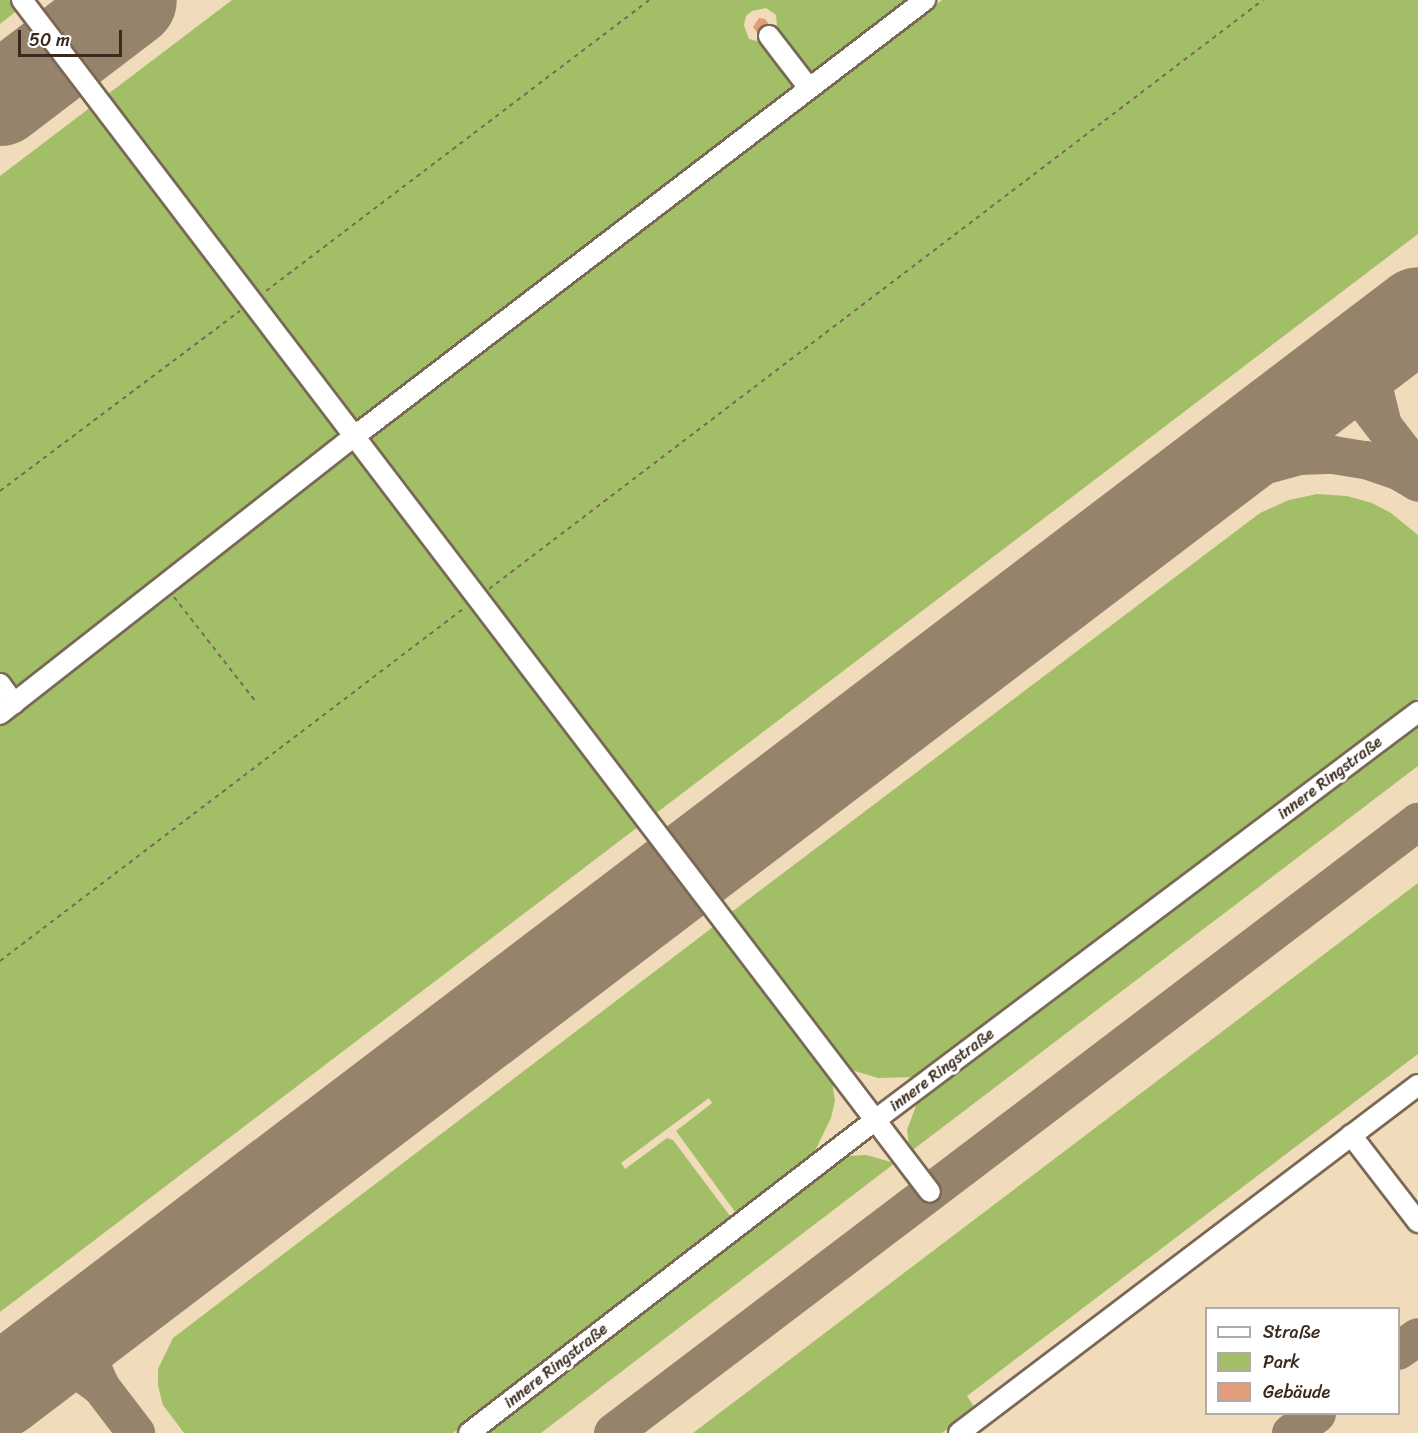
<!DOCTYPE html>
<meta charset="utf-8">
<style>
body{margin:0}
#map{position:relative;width:1418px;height:1433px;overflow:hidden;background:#f0dcbb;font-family:Sriracha,sans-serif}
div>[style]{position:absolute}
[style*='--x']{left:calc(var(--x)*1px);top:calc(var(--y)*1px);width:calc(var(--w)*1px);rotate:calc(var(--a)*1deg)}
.green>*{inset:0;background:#a2bf67}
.taxiway>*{height:38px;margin:-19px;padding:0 19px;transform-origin:19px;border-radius:19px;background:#96836c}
.runway>*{height:93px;margin:-46.5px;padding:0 46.5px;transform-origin:46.5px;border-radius:46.5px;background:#96836c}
.building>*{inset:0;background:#e19d79}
.path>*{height:2px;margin-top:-1px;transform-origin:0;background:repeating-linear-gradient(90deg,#7a6855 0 4.5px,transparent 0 9px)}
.roads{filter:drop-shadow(2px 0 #7a6855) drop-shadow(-2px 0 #7a6855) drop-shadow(0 2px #7a6855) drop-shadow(0 -2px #7a6855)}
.minor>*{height:20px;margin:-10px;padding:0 10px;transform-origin:10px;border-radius:10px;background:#fff}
span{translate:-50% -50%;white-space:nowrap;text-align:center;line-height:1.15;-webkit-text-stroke:6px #fff;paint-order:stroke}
.street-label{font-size:16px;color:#3b2a1e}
.legend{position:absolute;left:1205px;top:1307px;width:195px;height:108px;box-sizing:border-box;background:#fff;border:2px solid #b1aaa5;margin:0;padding:8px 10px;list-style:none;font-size:18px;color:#3b2a1e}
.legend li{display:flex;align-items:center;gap:12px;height:30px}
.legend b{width:30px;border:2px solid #b1aaa5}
.scale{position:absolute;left:18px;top:30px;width:104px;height:27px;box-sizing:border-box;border:3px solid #3b2a1e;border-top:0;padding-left:8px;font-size:18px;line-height:21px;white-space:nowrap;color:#3b2a1e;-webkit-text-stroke:4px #fff;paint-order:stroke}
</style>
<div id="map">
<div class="green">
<div style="clip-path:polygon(0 0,11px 0,19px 9px,0 24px)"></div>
<div style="clip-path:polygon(232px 0,916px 0,811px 80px,778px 36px,776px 15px,766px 8px,752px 11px,746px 16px,744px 25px,749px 39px,769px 44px,801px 83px,16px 692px,0 680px,0 176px)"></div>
<div style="clip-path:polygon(942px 0,1418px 0,1418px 234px,0 1312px,0 724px,362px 440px)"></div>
<div style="clip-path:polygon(1317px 494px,1347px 496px,1372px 503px,1391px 513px,1418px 535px,1418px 698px,917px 1077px,878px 1078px,845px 1068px,725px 917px,1260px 513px,1289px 500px)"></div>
<div style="clip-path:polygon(1418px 722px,1418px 766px,910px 1152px,907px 1130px,916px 1106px,914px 1103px)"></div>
<div style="clip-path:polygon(1418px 883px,1418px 1054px,967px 1396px,975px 1408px,942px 1433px,693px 1433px)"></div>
<div style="clip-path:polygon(717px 924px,822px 1059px,832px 1081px,835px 1101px,831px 1118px,812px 1157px,738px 1216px,676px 1131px,712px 1103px,709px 1098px,621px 1163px,625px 1169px,667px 1138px,673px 1140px,733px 1220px,453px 1433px,184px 1433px,163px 1405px,158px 1386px,158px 1369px,173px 1338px)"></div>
<div style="clip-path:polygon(866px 1155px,895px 1163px,541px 1433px,482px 1433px,845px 1156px)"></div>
</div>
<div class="taxiway">
<div style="--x:1341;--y:371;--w:126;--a:52.4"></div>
<div style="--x:1382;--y:421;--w:32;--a:-104"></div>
<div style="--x:1374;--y:390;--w:24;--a:-85"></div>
<div style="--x:1376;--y:366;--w:22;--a:-66"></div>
<div style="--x:1385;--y:346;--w:23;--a:-52"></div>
<div style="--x:1161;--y:508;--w:88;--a:-24.2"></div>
<div style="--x:1241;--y:472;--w:60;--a:-15.4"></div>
<div style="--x:1299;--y:456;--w:34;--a:-2"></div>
<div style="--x:1333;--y:455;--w:33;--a:9"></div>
<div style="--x:1366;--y:460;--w:36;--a:19"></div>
<div style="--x:1400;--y:472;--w:21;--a:31"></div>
<div style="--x:1398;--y:1351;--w:24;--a:-35"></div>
<div style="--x:19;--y:1377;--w:29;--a:-22"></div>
<div style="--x:46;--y:1366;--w:33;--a:9"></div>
<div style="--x:79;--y:1371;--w:27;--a:36"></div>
<div style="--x:101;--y:1387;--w:58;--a:52.7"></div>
<div style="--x:101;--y:1387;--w:20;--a:-114"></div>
<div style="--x:93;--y:1369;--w:19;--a:-96"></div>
<div style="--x:91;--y:1350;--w:33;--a:-72"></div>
<div style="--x:101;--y:1319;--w:21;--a:-49"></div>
<div style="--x:613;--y:1433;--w:1011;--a:-37.2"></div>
<div style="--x:1291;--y:1433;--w:32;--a:-36"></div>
</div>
<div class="runway">
<div style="--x:0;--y:99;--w:163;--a:-37.3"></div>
<div style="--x:0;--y:1391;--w:1781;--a:-37.24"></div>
</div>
<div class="building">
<div style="clip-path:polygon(759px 18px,765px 19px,769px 24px,761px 27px,758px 34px,753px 27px)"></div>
</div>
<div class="path">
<div style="--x:266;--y:291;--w:481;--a:-37.2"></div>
<div style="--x:0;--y:491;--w:300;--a:-36.9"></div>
<div style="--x:489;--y:589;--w:973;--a:-37.27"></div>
<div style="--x:174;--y:597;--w:133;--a:52"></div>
<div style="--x:0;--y:961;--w:582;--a:-37.24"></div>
</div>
<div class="roads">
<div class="minor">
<div style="--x:22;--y:0;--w:1498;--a:52.7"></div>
<div style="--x:769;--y:36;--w:66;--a:52.4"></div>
<div style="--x:0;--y:684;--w:24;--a:54"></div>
<div style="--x:0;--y:714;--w:451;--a:-38.1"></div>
<div style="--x:355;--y:436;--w:718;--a:-37.41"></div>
<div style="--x:1351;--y:1135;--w:110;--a:52.4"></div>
<div style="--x:469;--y:1433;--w:511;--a:-37.61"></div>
<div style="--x:874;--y:1121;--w:681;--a:-36.94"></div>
<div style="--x:959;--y:1433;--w:576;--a:-37.17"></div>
</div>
</div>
<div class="street-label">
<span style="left:1330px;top:778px;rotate:-37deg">innere Ringstraße</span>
<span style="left:942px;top:1070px;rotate:-37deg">innere Ringstraße</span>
<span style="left:556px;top:1366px;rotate:-38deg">innere Ringstraße</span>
</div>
<ul class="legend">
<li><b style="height:8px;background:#fff"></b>Straße</li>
<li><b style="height:16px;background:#a2bf67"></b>Park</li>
<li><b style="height:16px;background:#e19d79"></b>Gebäude</li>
</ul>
<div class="scale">50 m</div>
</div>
